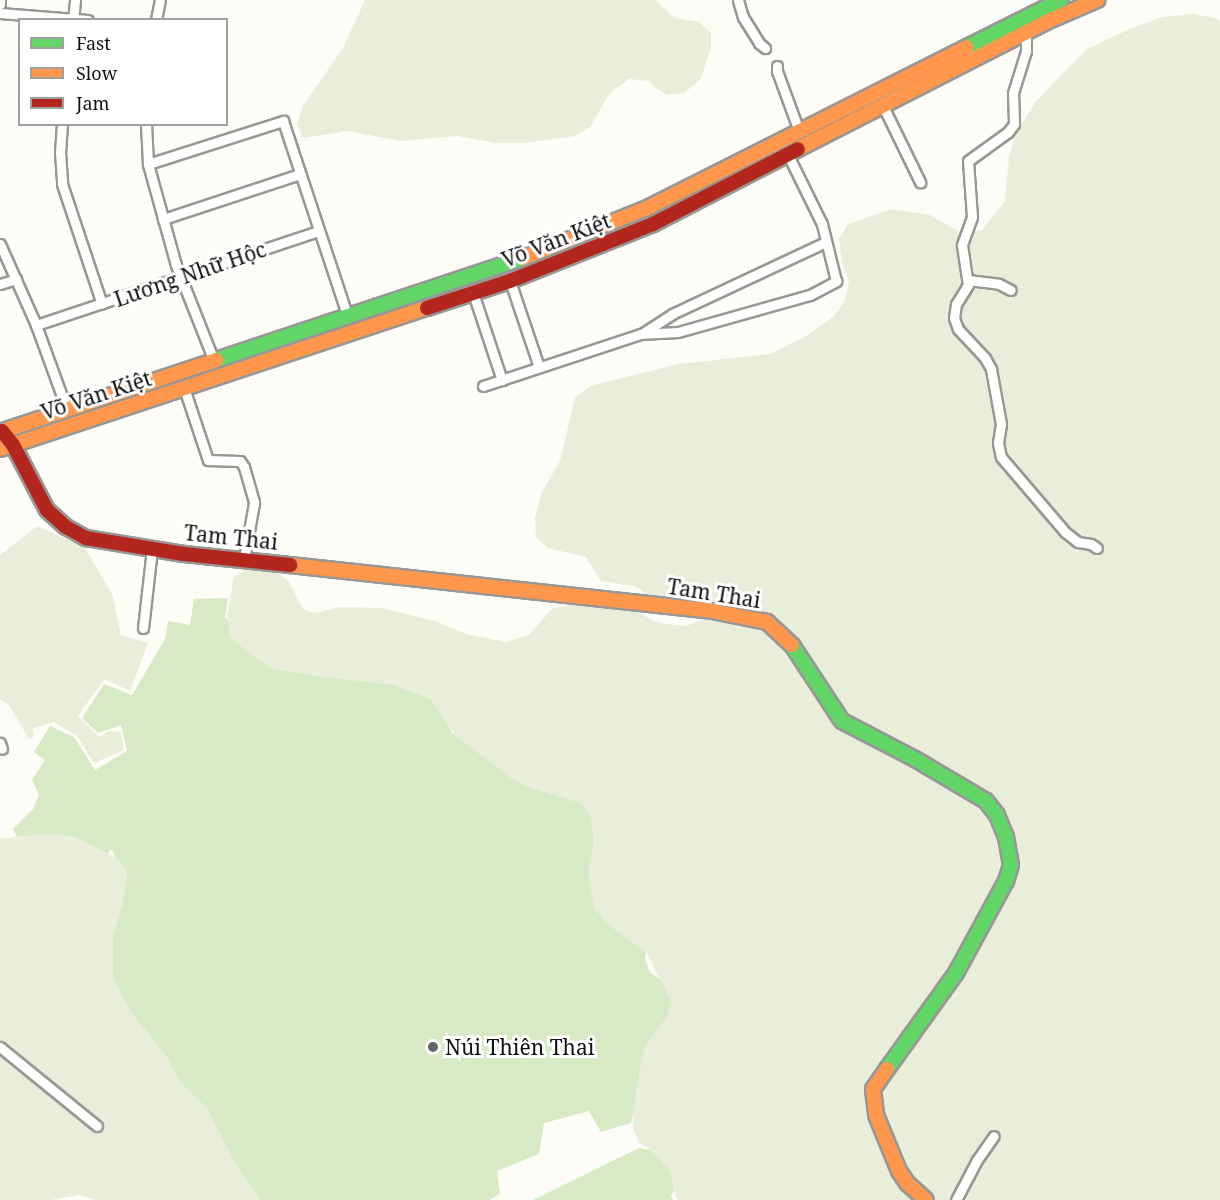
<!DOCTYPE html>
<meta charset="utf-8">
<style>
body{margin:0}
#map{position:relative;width:1220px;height:1200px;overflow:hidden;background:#fdfcf7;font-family:"Noto Serif",serif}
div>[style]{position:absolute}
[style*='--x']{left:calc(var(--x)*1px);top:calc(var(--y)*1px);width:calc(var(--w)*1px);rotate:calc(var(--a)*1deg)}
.forest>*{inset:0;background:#d8eac5}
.cemetery>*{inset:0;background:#e9eedb}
.roads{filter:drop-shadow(2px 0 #979795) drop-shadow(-2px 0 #979795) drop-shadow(0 2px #979795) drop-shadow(0 -2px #979795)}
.street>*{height:9px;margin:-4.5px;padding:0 4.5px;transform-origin:4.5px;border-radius:4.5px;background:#fffffe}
.fast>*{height:14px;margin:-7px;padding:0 7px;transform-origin:7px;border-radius:7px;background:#63d668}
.slow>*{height:14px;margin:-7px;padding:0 7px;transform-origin:7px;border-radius:7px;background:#ff974d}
.jam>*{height:14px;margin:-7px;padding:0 7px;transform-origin:7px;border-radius:7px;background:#b3261e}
.dots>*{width:16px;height:16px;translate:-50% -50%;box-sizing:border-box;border:3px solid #fff;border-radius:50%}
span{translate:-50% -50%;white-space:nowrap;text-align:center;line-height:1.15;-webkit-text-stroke:6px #fff;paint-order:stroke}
.street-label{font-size:21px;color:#111}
.poi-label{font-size:21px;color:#111}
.left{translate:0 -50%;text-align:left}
.legend{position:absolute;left:18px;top:18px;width:210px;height:108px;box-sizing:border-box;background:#fff;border:2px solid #a0a0a0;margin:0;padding:8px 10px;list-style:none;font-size:18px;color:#111}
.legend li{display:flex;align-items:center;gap:12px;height:30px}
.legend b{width:30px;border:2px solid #a0a0a0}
</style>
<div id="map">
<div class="forest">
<div style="clip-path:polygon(228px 598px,225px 618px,252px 634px,431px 678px,452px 733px,493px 756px,580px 785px,656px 879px,645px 959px,650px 972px,694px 1003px,651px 1049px,631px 1123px,601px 1132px,589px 1111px,544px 1123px,539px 1154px,497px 1171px,500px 1194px,489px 1200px,245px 1200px,120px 1014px,99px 931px,127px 878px,111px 849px,91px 879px,23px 849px,13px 829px,33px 809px,39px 795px,32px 780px,45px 760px,34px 752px,50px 726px,74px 737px,95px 770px,127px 751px,121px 725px,98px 733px,82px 718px,104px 684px,132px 695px,165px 639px,168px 621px,190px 625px,194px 599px)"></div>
<div style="clip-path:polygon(639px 1148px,668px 1154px,680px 1179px,671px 1196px,673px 1200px,533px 1200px)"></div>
</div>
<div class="cemetery">
<div style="clip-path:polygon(365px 0,655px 0,675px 18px,699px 22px,711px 33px,711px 47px,701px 79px,684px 93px,667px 95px,657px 89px,649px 81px,629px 79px,610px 93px,590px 127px,575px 136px,524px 143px,496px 143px,457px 136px,401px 141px,347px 131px,303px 138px,297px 124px,303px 106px,343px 48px)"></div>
<div style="clip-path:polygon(1193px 14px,1216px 18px,1220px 21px,1220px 1200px,936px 1200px,909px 1178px,880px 1108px,879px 1093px,888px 1075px,950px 992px,1004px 904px,1017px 867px,1009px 823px,998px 803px,982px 790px,845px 711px,801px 645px,778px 621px,715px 604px,648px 595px,635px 586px,601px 581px,586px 557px,548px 548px,536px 537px,535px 518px,541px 494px,560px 461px,575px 398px,590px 386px,679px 364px,770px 354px,803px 338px,833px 317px,845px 301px,849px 281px,842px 263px,839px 240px,847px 225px,891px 209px,930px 215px,961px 233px,982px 230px,1005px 201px,1009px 156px,1017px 132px,1034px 104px,1059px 77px,1086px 50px,1125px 31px,1162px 17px)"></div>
<div style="clip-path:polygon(37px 526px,85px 548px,112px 594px,121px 635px,148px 643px,130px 691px,104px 679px,78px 716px,99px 737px,109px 731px,121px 732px,124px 750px,94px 763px,77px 736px,54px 722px,32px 729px,34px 736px,29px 739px,9px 705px,0 699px,0 555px)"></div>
<div style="clip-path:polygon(247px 570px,277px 572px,289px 582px,303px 609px,315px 613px,340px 607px,381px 608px,435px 621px,466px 634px,506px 642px,529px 635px,553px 608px,572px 605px,635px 611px,659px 623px,686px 626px,704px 619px,747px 624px,771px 635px,791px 659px,836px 724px,960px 793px,984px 811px,995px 824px,1002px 842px,1004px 859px,1001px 873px,956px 964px,868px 1082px,865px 1092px,867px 1119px,893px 1177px,915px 1200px,677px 1200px,669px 1170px,653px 1153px,639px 1142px,633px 1128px,636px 1089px,645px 1046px,667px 1017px,671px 1001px,647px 953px,610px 926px,594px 908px,588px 871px,594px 841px,591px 817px,581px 803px,530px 788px,514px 780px,457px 737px,430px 699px,393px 685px,308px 675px,270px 668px,230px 638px,227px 616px,234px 576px)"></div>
<div style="clip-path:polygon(40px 834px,73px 836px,118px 859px,127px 871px,123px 904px,113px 936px,113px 976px,129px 1009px,167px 1057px,179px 1081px,207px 1108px,237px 1166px,261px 1200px,96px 1200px,79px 1195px,51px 1200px,0 1200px,0 839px)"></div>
</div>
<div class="roads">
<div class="street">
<div style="--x:738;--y:0;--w:18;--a:74"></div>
<div style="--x:743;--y:17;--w:31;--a:58"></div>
<div style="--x:759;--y:43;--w:8;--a:40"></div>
<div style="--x:0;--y:4;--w:4;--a:-90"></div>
<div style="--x:0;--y:13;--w:88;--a:4.5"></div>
<div style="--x:73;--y:20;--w:20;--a:-84"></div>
<div style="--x:156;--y:20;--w:20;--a:-79"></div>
<div style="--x:1026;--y:33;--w:18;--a:90"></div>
<div style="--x:1026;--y:51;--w:44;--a:107.2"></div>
<div style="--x:1013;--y:93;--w:31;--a:88"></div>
<div style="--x:1014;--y:124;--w:10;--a:127"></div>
<div style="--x:1008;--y:132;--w:49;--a:144.1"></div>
<div style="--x:968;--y:161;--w:56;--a:85.9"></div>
<div style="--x:972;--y:217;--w:30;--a:110"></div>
<div style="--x:962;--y:245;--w:40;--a:81.5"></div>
<div style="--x:968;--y:285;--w:22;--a:122"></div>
<div style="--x:956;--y:304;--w:14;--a:98"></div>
<div style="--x:954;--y:318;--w:12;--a:70"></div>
<div style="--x:958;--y:329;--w:40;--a:47"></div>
<div style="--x:985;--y:358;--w:13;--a:61"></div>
<div style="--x:991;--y:369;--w:56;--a:79.7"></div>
<div style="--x:1001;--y:424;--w:19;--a:99"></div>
<div style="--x:998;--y:443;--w:14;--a:78"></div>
<div style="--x:1001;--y:457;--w:99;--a:49.5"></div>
<div style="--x:1065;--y:532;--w:16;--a:38"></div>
<div style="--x:1078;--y:542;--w:13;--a:9"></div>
<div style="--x:1091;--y:544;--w:7;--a:34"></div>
<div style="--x:777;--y:66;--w:5;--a:90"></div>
<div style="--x:777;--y:71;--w:64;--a:69.9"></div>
<div style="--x:883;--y:106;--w:85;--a:64"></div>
<div style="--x:62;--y:124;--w:28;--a:94"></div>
<div style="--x:60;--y:152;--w:32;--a:86"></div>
<div style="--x:62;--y:184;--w:126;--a:71.6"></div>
<div style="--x:146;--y:124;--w:40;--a:87.1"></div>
<div style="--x:148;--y:164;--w:105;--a:74.5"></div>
<div style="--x:176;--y:265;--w:103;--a:68.4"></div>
<div style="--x:148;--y:164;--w:142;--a:-17.7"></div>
<div style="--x:283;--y:121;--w:206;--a:71.7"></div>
<div style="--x:163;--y:219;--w:144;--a:-18.2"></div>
<div style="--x:0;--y:244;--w:89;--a:66"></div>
<div style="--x:36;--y:325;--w:90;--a:70"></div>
<div style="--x:968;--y:280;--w:31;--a:7"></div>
<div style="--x:999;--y:284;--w:13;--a:27"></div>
<div style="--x:510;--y:281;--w:91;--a:71.4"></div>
<div style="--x:0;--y:284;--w:17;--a:-17"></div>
<div style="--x:473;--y:293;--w:92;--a:71.6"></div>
<div style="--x:36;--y:325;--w:297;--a:-18.4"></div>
<div style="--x:643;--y:333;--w:35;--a:-33"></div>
<div style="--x:672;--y:314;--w:170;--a:-25.1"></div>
<div style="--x:483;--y:386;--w:165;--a:-18.3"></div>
<div style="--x:640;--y:334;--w:38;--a:-3"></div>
<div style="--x:678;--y:332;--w:137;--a:-15.7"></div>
<div style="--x:810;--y:295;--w:30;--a:-28"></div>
<div style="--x:836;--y:281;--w:59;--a:-103.8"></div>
<div style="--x:822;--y:224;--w:77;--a:-116.2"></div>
<div style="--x:184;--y:388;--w:76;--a:71.6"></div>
<div style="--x:208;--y:460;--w:32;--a:2"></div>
<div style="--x:240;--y:461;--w:7;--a:56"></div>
<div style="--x:244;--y:467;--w:37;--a:74"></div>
<div style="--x:254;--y:503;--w:57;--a:100.1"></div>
<div style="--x:143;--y:628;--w:80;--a:-83.5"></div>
<div style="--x:0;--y:743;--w:6;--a:72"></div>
<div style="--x:0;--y:1047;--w:125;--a:39.2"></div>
<div style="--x:956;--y:1200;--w:45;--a:-62.3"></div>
<div style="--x:977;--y:1160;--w:29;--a:-55"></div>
</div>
<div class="fast">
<div style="--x:967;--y:47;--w:105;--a:-26.6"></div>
<div style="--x:216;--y:360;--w:324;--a:-18.4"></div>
<div style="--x:792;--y:645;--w:91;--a:56.7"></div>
<div style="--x:842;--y:721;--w:82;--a:27.5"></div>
<div style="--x:915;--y:759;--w:82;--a:30.6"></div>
<div style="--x:986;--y:801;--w:18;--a:52"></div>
<div style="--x:997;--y:815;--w:24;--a:68"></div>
<div style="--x:1006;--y:837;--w:28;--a:80"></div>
<div style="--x:1011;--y:865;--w:17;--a:107"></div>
<div style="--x:1006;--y:881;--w:105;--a:118.5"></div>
<div style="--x:956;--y:973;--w:118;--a:125.7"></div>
</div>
<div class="slow">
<div style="--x:798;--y:149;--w:279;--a:-27.1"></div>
<div style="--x:1046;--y:22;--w:56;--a:-23.3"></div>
<div style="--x:523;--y:258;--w:131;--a:-21.9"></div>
<div style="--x:645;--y:209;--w:360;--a:-26.7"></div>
<div style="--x:0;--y:432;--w:228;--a:-18.4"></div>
<div style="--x:0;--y:449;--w:450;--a:-18.3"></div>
<div style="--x:290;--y:565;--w:419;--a:6.2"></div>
<div style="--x:707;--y:610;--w:61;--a:11.3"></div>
<div style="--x:767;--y:622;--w:34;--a:43"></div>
<div style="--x:887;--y:1069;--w:24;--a:125"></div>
<div style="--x:873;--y:1089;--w:26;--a:83"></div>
<div style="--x:876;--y:1115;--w:61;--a:67.7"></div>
<div style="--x:899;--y:1171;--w:14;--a:56"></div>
<div style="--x:907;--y:1183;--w:25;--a:42"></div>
</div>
<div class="jam">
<div style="--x:427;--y:308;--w:87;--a:-18"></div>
<div style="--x:510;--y:281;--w:154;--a:-21.7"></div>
<div style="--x:653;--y:224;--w:163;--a:-27.3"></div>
<div style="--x:2;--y:431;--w:18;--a:52"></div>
<div style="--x:13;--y:445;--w:73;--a:62.4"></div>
<div style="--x:47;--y:510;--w:25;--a:42"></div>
<div style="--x:66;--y:527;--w:23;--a:29"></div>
<div style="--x:86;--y:538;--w:99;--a:9.3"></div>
<div style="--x:184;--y:554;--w:107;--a:5.9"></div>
</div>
</div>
<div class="dots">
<div style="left:433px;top:1047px;background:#646362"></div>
</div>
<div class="street-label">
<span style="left:556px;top:240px;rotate:-21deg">Võ Văn Kiệt</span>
<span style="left:190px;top:274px;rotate:-19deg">Lương Nhữ Hộc</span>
<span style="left:96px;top:395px;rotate:-18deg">Võ Văn Kiệt</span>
<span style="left:231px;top:537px;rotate:6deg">Tam Thai</span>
<span style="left:714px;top:593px;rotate:9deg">Tam Thai</span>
</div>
<div class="poi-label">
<span class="left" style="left:445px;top:1047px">Núi Thiên Thai</span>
</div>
<ul class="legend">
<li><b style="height:8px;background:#63d668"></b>Fast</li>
<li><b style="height:8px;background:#ff974d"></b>Slow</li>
<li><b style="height:8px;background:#b3261e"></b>Jam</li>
</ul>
</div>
